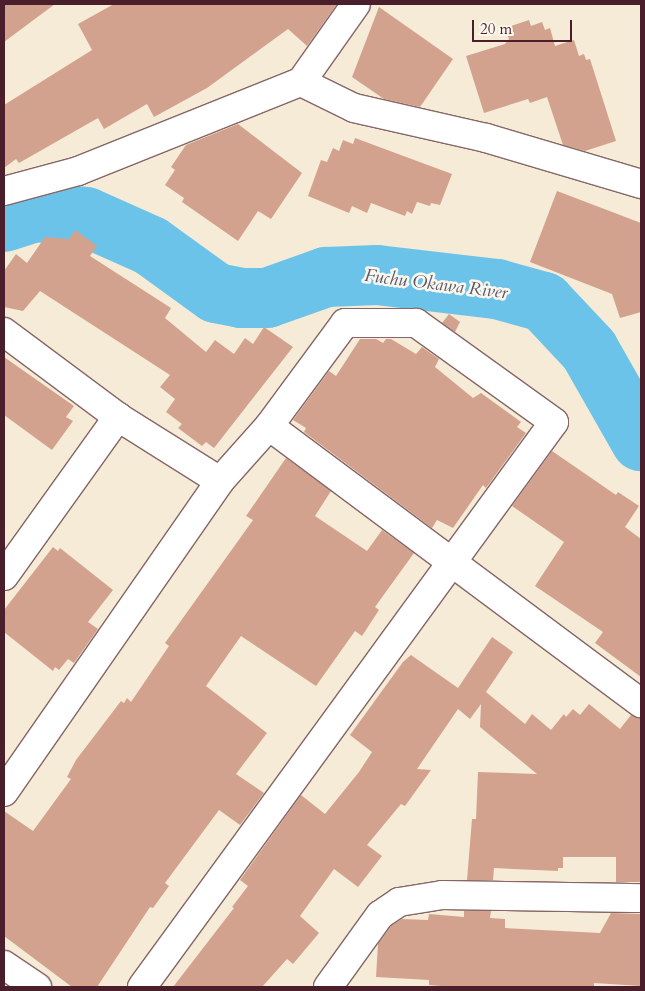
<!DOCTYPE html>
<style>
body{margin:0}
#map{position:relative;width:645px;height:991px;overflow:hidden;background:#f6ebd6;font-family:Cardo,serif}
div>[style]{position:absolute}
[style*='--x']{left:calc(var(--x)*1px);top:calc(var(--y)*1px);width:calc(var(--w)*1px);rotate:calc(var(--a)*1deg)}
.river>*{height:60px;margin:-30px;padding:0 30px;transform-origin:30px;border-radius:30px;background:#6cc3e9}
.building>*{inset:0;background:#d3a28f}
.roads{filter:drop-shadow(1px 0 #866667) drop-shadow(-1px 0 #866667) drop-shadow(0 1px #866667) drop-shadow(0 -1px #866667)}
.minor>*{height:28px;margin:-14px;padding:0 14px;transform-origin:14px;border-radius:14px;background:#fff}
span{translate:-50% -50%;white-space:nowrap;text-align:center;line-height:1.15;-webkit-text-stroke:5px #fbf7ec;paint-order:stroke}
.water-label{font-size:18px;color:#56586e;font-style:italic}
.frame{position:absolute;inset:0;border:5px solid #4a1f2b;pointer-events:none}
.scale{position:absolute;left:472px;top:20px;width:100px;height:22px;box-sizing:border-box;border:2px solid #4a1f2b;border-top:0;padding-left:6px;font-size:15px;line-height:18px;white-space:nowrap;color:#4a1f2b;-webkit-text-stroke:4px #fbf7ec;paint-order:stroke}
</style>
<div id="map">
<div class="river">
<div style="--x:4;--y:222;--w:32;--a:-18"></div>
<div style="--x:34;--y:212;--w:52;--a:5.5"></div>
<div style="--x:86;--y:217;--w:71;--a:24"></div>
<div style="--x:151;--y:246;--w:80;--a:35.9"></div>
<div style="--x:216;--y:293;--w:25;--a:11"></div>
<div style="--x:241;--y:298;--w:26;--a:0"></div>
<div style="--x:267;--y:298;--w:63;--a:-19.6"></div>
<div style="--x:326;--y:277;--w:51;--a:-2.2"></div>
<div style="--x:377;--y:275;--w:121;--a:6.7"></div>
<div style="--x:497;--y:289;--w:49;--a:15.5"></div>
<div style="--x:544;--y:302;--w:66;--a:46.8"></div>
<div style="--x:589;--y:350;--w:105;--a:60.3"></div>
</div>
<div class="building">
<div style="clip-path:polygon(4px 4px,55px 4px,4px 42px)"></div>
<div style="clip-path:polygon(114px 4px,337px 4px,307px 46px,288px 29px,207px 88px,154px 117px,147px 104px,104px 129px,98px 118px,19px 163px,16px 159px,4px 168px,4px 105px,92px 50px,78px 24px)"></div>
<div style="clip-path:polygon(379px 7px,453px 59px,420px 107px,384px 99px,352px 77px)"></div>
<div style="clip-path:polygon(529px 20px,531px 26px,542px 22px,545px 30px,550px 28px,555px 46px,574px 40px,579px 56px,584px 54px,586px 60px,590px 59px,616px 141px,585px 151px,563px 145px,547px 97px,530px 103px,528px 99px,484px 113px,466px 56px,505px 44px,509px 39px,505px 28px)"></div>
<div style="clip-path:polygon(238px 124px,302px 173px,271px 219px,258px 211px,238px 241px,182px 202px,184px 198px,165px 185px,175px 170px,171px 167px,186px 145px)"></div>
<div style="clip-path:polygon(355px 138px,452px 174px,440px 205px,431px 203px,430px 206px,417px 202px,412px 214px,407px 211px,405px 216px,371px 203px,367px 213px,352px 206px,349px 213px,308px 196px,321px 160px,327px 162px,333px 148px,339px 151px,343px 140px,353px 144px)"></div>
<div style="clip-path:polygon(557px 191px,641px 223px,641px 312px,620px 318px,612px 294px,530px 262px)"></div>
<div style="clip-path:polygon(75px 230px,97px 246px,90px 256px,171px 308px,165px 318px,206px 352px,215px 340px,234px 354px,245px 338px,253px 344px,264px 327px,293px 347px,214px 448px,206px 442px,202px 446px,178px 428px,182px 424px,166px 412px,175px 399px,160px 387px,170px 375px,40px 291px,23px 311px,4px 307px,4px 271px,16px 254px,27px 263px,45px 237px,69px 239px)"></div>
<div style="clip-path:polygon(449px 314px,460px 322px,455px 332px,442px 323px)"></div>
<div style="clip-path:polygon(360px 339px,376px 339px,383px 343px,386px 339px,391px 339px,416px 354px,422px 347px,439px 359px,435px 367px,473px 398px,481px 393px,521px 422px,517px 427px,526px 433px,486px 488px,483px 485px,453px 528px,437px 520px,432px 528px,304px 432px,306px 428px,293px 420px,329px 371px,336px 376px)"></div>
<div style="clip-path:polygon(4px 357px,74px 406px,66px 417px,73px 421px,52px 450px,4px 415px)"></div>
<div style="clip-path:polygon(552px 451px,616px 495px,618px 492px,639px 506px,625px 527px,641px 539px,641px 677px,595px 643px,603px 632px,535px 586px,564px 542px,512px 506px)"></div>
<div style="clip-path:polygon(286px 458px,331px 491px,315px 516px,367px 551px,382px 530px,414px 553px,375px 607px,379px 610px,362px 636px,355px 631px,316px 686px,241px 636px,206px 686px,267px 733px,236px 774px,264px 793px,240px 825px,219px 810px,165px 883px,169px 886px,153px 908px,150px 907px,97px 987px,72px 987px,4px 936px,4px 811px,33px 831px,71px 779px,67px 777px,76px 760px,121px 701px,124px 703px,127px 698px,131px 702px,169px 646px,165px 643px,253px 520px,246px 516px)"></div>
<div style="clip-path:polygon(53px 547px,58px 551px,60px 548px,113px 590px,88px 622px,98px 629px,81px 653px,74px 663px,68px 659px,59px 670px,55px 667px,53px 671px,4px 632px,4px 610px)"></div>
<div style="clip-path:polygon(492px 637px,513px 652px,486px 692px,525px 724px,532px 714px,551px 730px,564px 714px,566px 717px,573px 709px,580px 715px,589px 704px,620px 729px,631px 715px,641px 718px,641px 882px,616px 882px,616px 857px,563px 857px,563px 868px,558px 868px,558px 871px,494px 868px,493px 880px,467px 880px,472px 819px,476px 819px,478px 772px,537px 774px,480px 727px,481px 704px,470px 719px,458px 709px,417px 769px,431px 770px,405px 806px,401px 804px,367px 845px,382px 856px,358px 887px,334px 869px,300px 916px,319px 933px,293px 964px,287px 959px,262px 987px,173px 987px,234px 908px,232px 907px,248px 886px,240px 880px,301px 795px,325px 814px,359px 772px,372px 752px,350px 735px,403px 662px,411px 655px,458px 688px)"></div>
<div style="clip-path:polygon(464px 911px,491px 911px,490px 918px,505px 919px,505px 928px,600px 933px,611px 913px,641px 914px,641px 986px,594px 983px,594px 987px,454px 987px,429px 985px,429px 980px,376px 977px,378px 944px,391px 926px,402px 919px,428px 920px,429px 914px,464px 917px)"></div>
</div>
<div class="roads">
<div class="minor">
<div style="--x:301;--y:82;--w:59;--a:26.1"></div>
<div style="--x:354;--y:108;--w:135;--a:12.8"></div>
<div style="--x:486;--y:138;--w:162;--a:16.5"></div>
<div style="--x:4;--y:191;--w:77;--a:-15.1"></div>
<div style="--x:78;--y:171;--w:240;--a:-21.8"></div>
<div style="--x:301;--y:82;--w:95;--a:-54.8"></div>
<div style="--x:4;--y:332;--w:142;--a:36.7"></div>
<div style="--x:118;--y:417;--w:120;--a:32.1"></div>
<div style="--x:4;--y:576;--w:196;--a:-54.4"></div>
<div style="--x:4;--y:792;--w:379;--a:-55.2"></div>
<div style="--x:220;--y:481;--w:74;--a:-48.3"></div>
<div style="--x:269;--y:426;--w:464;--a:36.7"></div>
<div style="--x:4;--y:965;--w:40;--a:34"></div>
<div style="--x:142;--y:987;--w:699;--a:-53.9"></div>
<div style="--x:554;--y:422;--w:170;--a:-144.3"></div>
<div style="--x:416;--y:323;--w:71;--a:180"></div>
<div style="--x:345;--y:323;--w:128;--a:126.4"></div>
<div style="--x:328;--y:987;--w:89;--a:-54.2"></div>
<div style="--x:380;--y:915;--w:23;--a:-34"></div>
<div style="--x:399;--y:902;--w:44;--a:-9.2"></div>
<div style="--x:442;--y:895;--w:199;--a:0.9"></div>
</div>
</div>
<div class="water-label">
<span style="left:436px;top:285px;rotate:7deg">Fuchu Okawa River</span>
</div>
<div class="frame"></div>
<div class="scale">20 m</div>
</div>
